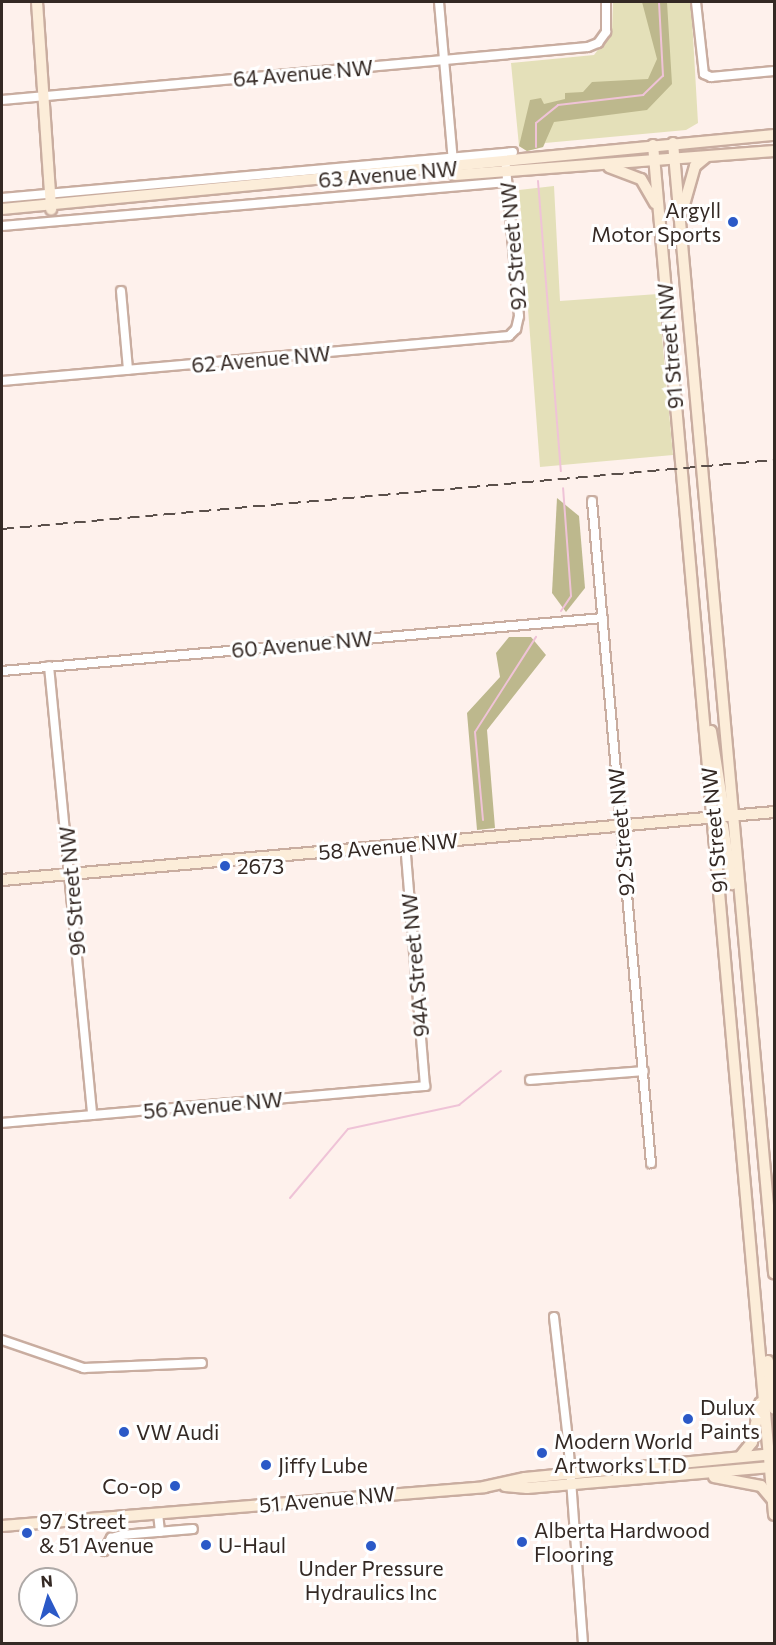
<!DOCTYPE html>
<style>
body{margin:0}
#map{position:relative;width:776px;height:1645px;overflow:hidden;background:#fef1ec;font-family:Commissioner,sans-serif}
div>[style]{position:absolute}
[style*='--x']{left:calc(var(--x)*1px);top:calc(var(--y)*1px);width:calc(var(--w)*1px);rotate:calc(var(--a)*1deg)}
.green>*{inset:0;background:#e4e0b9}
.forest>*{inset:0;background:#bdb88d}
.stream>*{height:2px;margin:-1px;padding:0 1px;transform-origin:1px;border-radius:1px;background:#efc3d7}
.roads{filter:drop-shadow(2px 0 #c9ada0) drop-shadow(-2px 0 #c9ada0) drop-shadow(0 2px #c9ada0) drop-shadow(0 -2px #c9ada0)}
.street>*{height:8px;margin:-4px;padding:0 4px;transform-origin:4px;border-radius:4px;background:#fff}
.secondary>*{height:10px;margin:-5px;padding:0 5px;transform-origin:5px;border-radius:5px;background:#fcedd9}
.rail>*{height:2px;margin-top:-1px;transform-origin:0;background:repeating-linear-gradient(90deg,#5b504b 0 12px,transparent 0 18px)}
.dots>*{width:16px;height:16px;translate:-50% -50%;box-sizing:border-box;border:3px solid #fff;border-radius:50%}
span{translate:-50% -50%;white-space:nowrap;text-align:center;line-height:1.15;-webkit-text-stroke:6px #fff;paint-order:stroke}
.street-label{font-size:21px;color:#342924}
.poi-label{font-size:21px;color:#342924}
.right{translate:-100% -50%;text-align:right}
.left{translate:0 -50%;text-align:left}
.frame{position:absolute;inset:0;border:3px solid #342924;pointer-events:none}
.north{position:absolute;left:18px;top:1567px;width:60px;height:60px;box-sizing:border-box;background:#fff;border:2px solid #aea9a7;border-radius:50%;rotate:355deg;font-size:16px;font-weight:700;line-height:24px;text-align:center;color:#342924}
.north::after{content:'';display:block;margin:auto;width:21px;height:27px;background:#2b59c7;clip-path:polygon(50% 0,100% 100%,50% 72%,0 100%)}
</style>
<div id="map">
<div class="green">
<div style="clip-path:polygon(613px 2px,691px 2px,698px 123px,686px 130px,545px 143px,543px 147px,527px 151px,519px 146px,511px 63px,594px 55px,612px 31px)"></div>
<div style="clip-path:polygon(554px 186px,560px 301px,658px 294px,673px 455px,540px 467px,519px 190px)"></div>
</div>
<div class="forest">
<div style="clip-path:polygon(642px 2px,667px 2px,672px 84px,647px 110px,554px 122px,543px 147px,527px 151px,519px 146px,530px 100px,541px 98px,544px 104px,565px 99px,565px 93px,583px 92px,592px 82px,648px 79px,657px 59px)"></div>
<div style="clip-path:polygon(557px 498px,579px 516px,585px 588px,566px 612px,552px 593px)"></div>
<div style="clip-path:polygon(509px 637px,531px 637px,546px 655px,487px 730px,495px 828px,477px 830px,467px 713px,500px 677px,496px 653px)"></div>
</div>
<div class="stream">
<div style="--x:536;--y:147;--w:24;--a:-90"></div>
<div style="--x:536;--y:123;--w:28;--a:-39"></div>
<div style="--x:558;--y:105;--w:86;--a:-6.7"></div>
<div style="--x:643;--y:95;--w:28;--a:-44"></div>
<div style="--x:663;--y:76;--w:74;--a:-93.1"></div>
<div style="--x:538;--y:181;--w:291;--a:85.5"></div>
<div style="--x:561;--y:611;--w:18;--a:-56"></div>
<div style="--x:571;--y:596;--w:108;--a:-94.2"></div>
<div style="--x:483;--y:820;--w:88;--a:-95.2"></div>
<div style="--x:475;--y:732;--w:113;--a:-57.3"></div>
<div style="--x:290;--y:1198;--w:90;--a:-50"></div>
<div style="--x:348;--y:1129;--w:114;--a:-12.2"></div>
<div style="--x:459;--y:1105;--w:54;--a:-39"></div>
</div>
<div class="roads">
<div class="street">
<div style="--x:439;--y:2;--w:161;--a:85"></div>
<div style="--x:696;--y:2;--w:72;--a:83.7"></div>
<div style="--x:704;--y:74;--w:8;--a:23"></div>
<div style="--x:711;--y:77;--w:63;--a:-5.4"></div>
<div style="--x:2;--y:100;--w:588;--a:-5.17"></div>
<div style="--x:588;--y:47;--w:11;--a:-22"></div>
<div style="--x:598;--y:43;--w:14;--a:-54"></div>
<div style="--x:606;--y:32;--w:30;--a:-90"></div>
<div style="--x:2;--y:198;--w:513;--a:-5.14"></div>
<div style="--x:2;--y:226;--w:507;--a:-4.98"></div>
<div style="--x:121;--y:291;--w:79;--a:84.9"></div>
<div style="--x:2;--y:381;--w:509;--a:-5.07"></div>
<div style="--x:509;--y:336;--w:10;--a:-45"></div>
<div style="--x:516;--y:329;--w:13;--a:-77"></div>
<div style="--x:519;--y:316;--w:150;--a:-95"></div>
<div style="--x:592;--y:501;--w:665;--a:84.91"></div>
<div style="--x:49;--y:666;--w:451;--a:84.5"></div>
<div style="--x:2;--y:671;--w:603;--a:-5.04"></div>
<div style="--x:530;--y:1080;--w:114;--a:-4.5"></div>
<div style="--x:2;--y:1123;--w:425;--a:-5"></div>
<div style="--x:425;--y:1086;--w:243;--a:-94.7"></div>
<div style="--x:554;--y:1317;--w:123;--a:83.5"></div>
<div style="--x:568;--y:1439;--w:206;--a:85.8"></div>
<div style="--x:2;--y:1340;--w:87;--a:18.9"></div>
<div style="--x:84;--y:1368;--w:118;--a:-2.4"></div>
<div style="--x:158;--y:1513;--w:19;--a:84"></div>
<div style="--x:104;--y:1551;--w:15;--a:-62"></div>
<div style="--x:111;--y:1538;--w:11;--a:-15"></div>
<div style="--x:122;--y:1535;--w:71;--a:-4.8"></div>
</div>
<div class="secondary">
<div style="--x:37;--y:2;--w:208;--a:86.1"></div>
<div style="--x:673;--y:143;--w:1135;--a:84.89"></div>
<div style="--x:653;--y:145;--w:1375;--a:84.95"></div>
<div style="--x:609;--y:167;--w:34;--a:21"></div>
<div style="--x:641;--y:179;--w:28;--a:60"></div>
<div style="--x:455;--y:175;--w:320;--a:-4.3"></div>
<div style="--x:2;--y:209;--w:776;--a:-5.48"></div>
<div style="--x:682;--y:212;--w:48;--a:-74.2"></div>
<div style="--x:695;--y:166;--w:14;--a:-39"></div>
<div style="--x:711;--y:731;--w:75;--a:80.8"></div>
<div style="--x:723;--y:805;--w:15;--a:48"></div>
<div style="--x:713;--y:817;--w:13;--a:42"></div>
<div style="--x:723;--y:826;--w:59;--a:81.2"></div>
<div style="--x:2;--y:880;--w:775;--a:-5.03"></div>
<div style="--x:768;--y:1361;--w:48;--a:82.9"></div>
<div style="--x:740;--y:1457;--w:19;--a:-51"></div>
<div style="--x:752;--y:1442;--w:40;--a:-78"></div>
<div style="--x:714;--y:1477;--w:48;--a:10.8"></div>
<div style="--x:761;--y:1486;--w:17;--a:50"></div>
<div style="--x:505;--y:1486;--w:22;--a:5"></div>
<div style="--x:527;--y:1488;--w:248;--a:-4.9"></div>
<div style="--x:2;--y:1526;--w:484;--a:-4.6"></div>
<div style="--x:484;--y:1487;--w:42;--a:-12.4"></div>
<div style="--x:525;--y:1478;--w:250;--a:-5.5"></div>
</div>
</div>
<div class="rail">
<div style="--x:2;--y:529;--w:775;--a:-5.11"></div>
</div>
<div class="dots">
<div style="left:733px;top:222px;background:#2b59c7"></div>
<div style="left:225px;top:866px;background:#2b59c7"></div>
<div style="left:688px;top:1419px;background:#2b59c7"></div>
<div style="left:124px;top:1432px;background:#2b59c7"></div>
<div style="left:542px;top:1453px;background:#2b59c7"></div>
<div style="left:266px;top:1465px;background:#2b59c7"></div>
<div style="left:175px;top:1486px;background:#2b59c7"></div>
<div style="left:27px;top:1533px;background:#2b59c7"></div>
<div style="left:522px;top:1542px;background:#2b59c7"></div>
<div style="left:206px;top:1545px;background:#2b59c7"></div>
<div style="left:371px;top:1546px;background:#2b59c7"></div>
</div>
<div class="street-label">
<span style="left:303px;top:73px;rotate:-5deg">64 Avenue NW</span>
<span style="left:388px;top:174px;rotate:-5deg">63 Avenue NW</span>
<span style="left:513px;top:246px;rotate:-95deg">92 Street NW</span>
<span style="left:670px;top:346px;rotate:-95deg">91 Street NW</span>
<span style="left:261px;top:359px;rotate:-5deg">62 Avenue NW</span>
<span style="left:302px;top:644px;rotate:-5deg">60 Avenue NW</span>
<span style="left:714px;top:830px;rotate:-95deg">91 Street NW</span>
<span style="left:621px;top:832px;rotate:-95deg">92 Street NW</span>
<span style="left:388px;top:846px;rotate:-5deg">58 Avenue NW</span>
<span style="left:72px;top:891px;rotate:-95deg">96 Street NW</span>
<span style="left:415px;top:965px;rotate:-95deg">94A Street NW</span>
<span style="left:213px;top:1105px;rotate:-5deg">56 Avenue NW</span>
<span style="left:327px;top:1499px;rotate:-5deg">51 Avenue NW</span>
</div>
<div class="poi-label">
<span class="right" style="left:721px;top:222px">Argyll<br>Motor Sports</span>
<span class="left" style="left:237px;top:866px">2673</span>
<span class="left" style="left:700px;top:1419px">Dulux<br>Paints</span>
<span class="left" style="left:136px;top:1432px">VW Audi</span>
<span class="left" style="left:554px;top:1453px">Modern World<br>Artworks LTD</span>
<span class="left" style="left:278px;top:1465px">Jiffy Lube</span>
<span class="right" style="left:163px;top:1486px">Co-op</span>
<span class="left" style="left:39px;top:1533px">97 Street<br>&amp; 51 Avenue</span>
<span class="left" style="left:534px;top:1542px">Alberta Hardwood<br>Flooring</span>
<span class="left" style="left:218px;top:1545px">U-Haul</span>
<span style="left:371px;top:1580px">Under Pressure<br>Hydraulics Inc</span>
</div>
<div class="frame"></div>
<div class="north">N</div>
</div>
